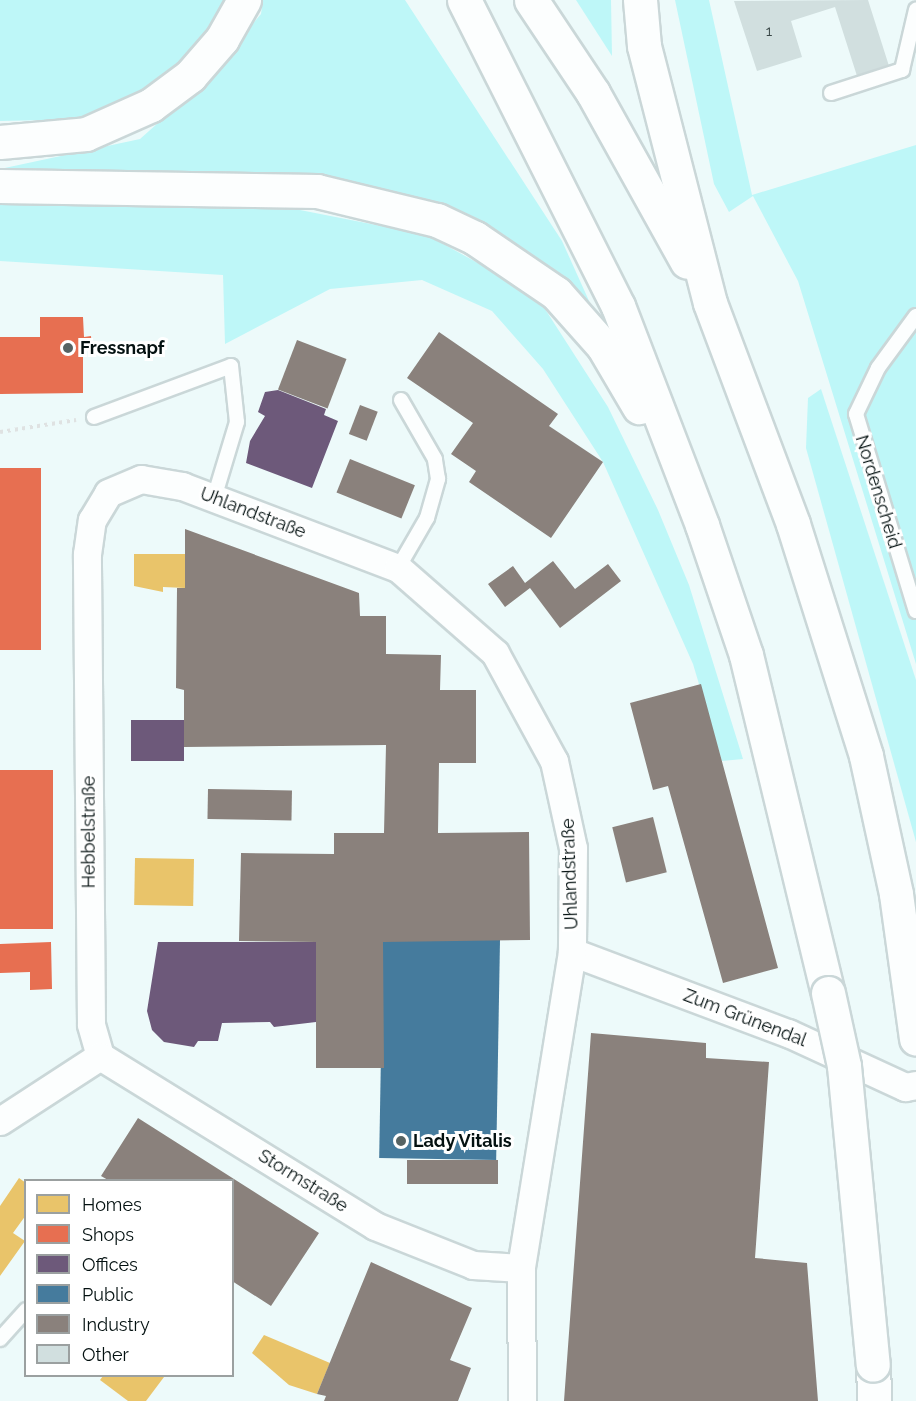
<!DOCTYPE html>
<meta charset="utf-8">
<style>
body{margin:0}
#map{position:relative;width:916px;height:1401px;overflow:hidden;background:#edfafa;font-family:Raleway,sans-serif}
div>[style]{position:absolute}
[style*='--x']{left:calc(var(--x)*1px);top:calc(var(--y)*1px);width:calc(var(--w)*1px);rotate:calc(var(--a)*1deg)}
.green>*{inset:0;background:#bef7f8}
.homes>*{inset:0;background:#e9c46a;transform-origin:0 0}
.shops>*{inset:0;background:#e76f51;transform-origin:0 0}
.offices>*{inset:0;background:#6d597a;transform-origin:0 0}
.public>*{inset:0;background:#457b9d;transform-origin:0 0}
.industry>*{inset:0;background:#8a817c;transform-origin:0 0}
.building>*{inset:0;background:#d1dfdf}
.path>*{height:4px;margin-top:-2px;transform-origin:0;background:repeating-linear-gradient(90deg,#dfe2e2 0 3px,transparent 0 7.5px)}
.roads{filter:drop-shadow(2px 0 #cad7d8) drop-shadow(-2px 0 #cad7d8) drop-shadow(0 2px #cad7d8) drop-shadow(0 -2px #cad7d8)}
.lane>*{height:14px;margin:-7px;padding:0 7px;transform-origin:7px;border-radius:7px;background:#fcfefe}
.street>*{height:27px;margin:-13.5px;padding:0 13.5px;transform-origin:13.5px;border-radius:13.5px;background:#fcfefe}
.highway>*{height:33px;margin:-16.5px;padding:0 16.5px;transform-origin:16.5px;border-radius:16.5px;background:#fcfefe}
.bridges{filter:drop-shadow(2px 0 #cad7d8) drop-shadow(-2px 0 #cad7d8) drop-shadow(0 2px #cad7d8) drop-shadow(0 -2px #cad7d8)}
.highway-bridge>*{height:33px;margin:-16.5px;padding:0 16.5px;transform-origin:16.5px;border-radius:16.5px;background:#fcfefe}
.dots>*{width:16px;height:16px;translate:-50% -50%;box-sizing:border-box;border:3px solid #fff;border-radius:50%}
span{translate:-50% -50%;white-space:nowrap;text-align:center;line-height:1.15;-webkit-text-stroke:6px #fff;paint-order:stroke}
.number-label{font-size:15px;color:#3a4747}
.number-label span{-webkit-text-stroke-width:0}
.poi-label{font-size:18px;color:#041111;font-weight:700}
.left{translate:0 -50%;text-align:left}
.street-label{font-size:18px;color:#041111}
.legend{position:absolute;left:24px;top:1179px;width:210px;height:198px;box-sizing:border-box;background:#fff;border:2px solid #9ba0a0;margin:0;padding:8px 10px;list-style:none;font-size:18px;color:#041111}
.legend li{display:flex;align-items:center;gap:12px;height:30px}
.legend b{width:30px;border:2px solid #9ba0a0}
</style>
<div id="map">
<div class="green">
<div style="clip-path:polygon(0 0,238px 0,185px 65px,96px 119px,0 121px)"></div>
<div style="clip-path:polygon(263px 0,405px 0,562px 241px,599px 323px,403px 199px,0 177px,0 169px,140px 139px,204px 82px,261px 14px)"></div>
<div style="clip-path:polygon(576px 0,611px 0,612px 56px)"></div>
<div style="clip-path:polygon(675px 0,709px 0,752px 195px,916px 145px,916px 664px,798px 281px,753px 196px,729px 212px,714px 184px)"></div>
<div style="clip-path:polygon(0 201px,300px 210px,427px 235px,536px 295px,608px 407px,658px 510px,689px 585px,743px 759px,722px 761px,693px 664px,603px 462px,543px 369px,492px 311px,422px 280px,330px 289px,225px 344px,223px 275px,0 261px)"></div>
<div style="clip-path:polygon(821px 389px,916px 680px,916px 842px,806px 448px,808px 398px)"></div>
</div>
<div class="homes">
<div style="clip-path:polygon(134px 554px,185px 554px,185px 588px,163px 587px,163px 592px,134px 586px)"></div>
<div style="left:135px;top:858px;width:59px;height:47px;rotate:1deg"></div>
<div style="clip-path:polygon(19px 1178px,26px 1183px,26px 1215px,13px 1233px,25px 1241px,0 1276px,0 1206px)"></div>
<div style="clip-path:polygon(264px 1335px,330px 1363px,317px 1394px,289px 1385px,252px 1353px)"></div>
<div style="clip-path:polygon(103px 1376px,161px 1376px,164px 1377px,146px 1401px,128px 1401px,100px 1380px)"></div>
</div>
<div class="shops">
<div style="clip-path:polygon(40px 317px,83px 317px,84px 337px,91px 336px,92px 349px,83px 349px,83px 393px,0 394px,0 337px,40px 337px)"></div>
<div style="left:0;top:468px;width:41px;height:182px"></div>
<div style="left:0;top:770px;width:53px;height:159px"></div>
<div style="clip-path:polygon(51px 942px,52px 989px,30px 990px,30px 972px,0 973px,0 944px)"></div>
</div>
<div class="offices">
<div style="clip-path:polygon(278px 390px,326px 409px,324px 415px,338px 421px,312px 488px,246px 463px,250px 441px,265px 416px,258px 412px,265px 392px)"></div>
<div style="left:131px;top:720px;width:53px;height:41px"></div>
<div style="clip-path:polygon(158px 942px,316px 942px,316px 1022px,274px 1027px,270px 1022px,222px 1023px,218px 1041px,198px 1041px,194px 1047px,164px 1042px,152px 1030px,147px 1011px)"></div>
</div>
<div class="public">
<div style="left:500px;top:940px;width:220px;height:117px;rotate:91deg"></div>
</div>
<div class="industry">
<div style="clip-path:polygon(439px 332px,558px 414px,549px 426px,603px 462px,551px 538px,469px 482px,476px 471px,451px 454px,473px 423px,407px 378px)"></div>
<div style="left:297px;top:340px;width:53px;height:53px;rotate:21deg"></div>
<div style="left:360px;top:405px;width:19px;height:31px;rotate:21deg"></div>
<div style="left:350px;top:459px;width:70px;height:36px;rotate:22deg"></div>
<div style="clip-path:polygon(185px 529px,359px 593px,360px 616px,386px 616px,386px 654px,441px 655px,440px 690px,476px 690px,476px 763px,439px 763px,438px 833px,529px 832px,530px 940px,383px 942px,384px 1068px,316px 1068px,316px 942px,239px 941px,241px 853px,334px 854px,334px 833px,384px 833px,386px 745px,184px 747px,184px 690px,176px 688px,177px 588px,185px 588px)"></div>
<div style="clip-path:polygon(553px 561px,575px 589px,608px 564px,621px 581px,560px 628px,530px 588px,505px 607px,488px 584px,513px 566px,525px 583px)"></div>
<div style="clip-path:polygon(701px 684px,778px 968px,723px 983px,668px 786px,653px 790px,630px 703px)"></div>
<div style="left:208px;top:789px;width:84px;height:30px;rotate:1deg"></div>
<div style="left:653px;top:817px;width:57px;height:42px;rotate:76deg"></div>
<div style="clip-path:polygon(591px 1033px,706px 1043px,706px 1058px,769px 1062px,755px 1258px,807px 1263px,818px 1401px,564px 1401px)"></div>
<div style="clip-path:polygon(138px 1118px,319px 1233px,271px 1306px,232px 1281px,232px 1180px,108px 1180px,101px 1176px)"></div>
<div style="left:407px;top:1160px;width:91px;height:24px"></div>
<div style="clip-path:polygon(371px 1262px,472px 1308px,450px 1360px,471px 1368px,458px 1401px,324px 1401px,326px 1396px,317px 1394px)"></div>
</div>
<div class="building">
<div style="clip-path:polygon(868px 0,889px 66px,857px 76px,835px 7px,791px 21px,802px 57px,757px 71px,734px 1px)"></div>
</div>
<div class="path">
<div style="--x:0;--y:432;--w:77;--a:-9"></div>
</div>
<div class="roads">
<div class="lane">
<div style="--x:831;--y:93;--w:75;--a:-17.9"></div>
<div style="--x:902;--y:70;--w:62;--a:-76.9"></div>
<div style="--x:916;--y:316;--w:64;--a:126.2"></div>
<div style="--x:878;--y:368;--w:51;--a:115.6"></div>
<div style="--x:856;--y:414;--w:206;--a:73.1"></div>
<div style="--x:94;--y:417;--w:146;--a:-20.4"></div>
<div style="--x:231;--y:366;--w:56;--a:83.9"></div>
<div style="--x:237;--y:422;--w:79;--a:106.8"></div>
<div style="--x:398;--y:568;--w:58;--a:-59.9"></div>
<div style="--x:427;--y:518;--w:41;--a:-74.2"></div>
<div style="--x:438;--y:479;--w:20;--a:-99"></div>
<div style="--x:435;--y:459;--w:68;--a:-120"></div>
<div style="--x:0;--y:1339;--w:39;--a:-48"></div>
</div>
<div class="street">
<div style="--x:572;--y:952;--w:231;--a:20.6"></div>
<div style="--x:788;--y:1033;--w:129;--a:24.8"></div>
<div style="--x:905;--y:1087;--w:11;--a:-10"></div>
<div style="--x:100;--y:1056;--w:33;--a:-106"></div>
<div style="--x:91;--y:1024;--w:470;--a:-90.5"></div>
<div style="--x:87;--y:554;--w:34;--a:-82"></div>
<div style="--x:92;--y:520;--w:31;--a:-59"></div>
<div style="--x:108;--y:493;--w:36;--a:-23"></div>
<div style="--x:141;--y:479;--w:42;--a:9.7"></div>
<div style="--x:182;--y:486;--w:231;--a:20.8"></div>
<div style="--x:398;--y:568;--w:129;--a:41.2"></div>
<div style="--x:495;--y:653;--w:123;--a:61.4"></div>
<div style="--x:554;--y:761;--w:89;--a:77.7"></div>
<div style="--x:573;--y:848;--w:104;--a:90.6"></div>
<div style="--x:572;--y:952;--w:320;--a:99.2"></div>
<div style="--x:521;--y:1268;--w:133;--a:89.6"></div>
<div style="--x:100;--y:1056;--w:323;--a:31.7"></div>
<div style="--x:375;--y:1226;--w:105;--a:21.7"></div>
<div style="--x:473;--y:1265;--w:48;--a:3.6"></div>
<div style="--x:0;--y:1121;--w:119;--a:-33"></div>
</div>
<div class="highway">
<div style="--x:464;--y:0;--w:343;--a:63.3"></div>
<div style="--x:618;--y:306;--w:235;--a:69"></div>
<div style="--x:702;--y:525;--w:137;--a:71.3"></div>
<div style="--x:746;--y:655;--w:348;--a:76.4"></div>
<div style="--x:531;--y:0;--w:112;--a:56.3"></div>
<div style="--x:593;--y:93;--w:193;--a:60.9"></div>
<div style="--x:640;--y:0;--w:46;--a:85"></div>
<div style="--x:644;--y:46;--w:265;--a:75.6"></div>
<div style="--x:710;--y:303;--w:236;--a:69.4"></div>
<div style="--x:793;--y:524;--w:243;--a:72.5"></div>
<div style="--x:866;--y:756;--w:141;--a:77.7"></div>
<div style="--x:896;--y:894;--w:146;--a:82.1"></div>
<div style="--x:0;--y:142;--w:86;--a:-5.3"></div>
<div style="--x:86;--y:134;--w:71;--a:-24"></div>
<div style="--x:151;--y:105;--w:49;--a:-36.6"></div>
<div style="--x:190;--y:76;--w:49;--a:-49.1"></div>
<div style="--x:222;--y:39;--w:45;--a:-60.6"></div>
<div style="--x:0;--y:186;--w:317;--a:0.9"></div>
<div style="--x:317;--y:191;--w:123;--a:13.6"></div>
<div style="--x:437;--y:220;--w:42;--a:25.3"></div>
<div style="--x:475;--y:238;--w:98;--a:34.2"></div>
<div style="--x:556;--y:293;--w:71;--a:48.4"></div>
<div style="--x:603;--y:346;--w:71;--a:59.5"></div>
<div style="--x:873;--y:1365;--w:36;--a:88"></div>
</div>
</div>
<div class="bridges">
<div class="highway-bridge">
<div style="--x:828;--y:993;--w:75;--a:77.6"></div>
<div style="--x:844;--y:1066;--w:300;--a:84.5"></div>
</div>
</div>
<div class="dots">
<div style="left:68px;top:348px;background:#566363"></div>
<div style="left:401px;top:1141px;background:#566363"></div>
</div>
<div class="number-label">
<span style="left:769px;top:32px">1</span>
</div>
<div class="poi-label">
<span class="left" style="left:80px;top:348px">Fressnapf</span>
<span class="left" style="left:413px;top:1141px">Lady Vitalis</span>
</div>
<div class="street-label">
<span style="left:878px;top:492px;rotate:73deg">Nordenscheid</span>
<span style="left:253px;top:513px;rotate:21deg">Uhlandstraße</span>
<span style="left:89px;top:832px;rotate:-90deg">Hebbelstraße</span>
<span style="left:570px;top:874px;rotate:-92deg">Uhlandstraße</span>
<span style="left:745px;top:1018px;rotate:21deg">Zum Grünendal</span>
<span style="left:303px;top:1181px;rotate:32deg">Stormstraße</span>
</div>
<ul class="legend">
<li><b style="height:16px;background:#e9c46a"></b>Homes</li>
<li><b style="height:16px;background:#e76f51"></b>Shops</li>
<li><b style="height:16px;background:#6d597a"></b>Offices</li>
<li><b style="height:16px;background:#457b9d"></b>Public</li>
<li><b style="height:16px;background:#8a817c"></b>Industry</li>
<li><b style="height:16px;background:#d1dfdf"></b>Other</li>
</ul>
</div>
